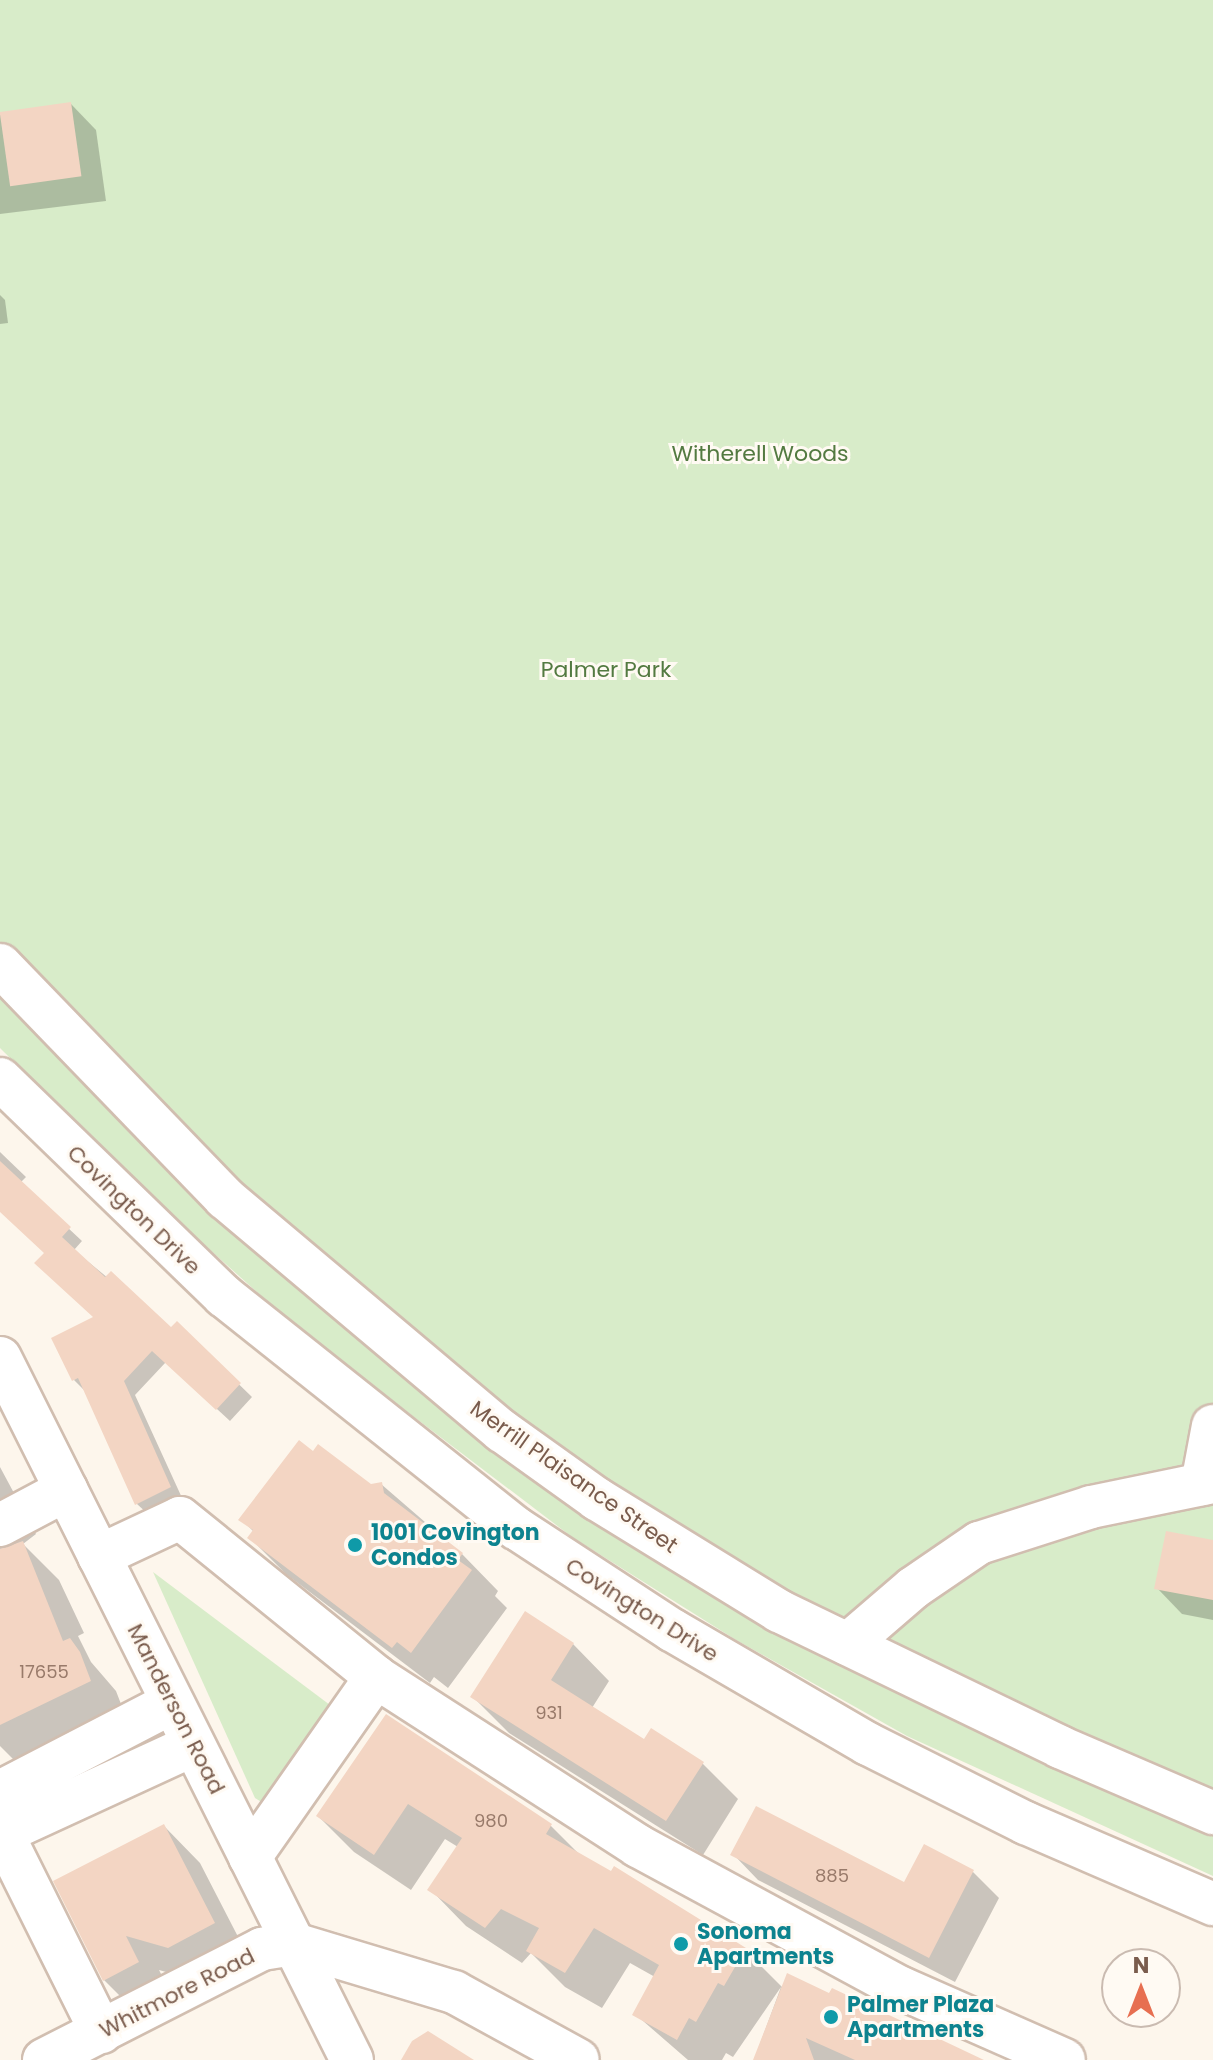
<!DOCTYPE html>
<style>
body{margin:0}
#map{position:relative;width:1213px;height:2060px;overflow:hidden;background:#fdf6ec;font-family:Poppins,sans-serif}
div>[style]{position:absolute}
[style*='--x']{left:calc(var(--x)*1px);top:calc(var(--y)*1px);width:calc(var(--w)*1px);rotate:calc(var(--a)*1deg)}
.green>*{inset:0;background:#d8ecc9}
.shadow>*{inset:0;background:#0003}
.building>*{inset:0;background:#f3d5c3;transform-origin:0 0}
.roads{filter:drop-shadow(2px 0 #d1beb0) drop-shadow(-2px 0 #d1beb0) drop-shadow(0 2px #d1beb0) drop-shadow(0 -2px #d1beb0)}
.minor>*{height:42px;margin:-21px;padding:0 21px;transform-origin:21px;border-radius:21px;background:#fff}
.dots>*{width:22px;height:22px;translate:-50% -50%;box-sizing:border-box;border:4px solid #fffaf3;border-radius:50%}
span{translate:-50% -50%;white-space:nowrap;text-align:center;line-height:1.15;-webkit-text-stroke:6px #fffaf3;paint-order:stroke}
.number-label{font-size:18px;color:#987a6a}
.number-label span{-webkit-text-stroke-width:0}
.park-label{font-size:22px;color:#537a41}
.street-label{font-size:22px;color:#7a5c4d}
.culture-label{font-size:22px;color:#0d838f;font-weight:700}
.left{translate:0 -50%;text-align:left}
.north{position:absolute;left:1101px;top:1948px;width:80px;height:80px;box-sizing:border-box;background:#fffaf3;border:2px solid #cabbb1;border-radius:50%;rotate:0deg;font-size:22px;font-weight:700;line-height:32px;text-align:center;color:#7a5c4d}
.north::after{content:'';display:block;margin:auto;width:28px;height:36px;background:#e76f51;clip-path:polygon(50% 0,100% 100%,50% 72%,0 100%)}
</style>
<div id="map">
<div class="green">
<div style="clip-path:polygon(0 0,1213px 0,1213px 1876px,907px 1736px,736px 1640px,572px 1537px,297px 1328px,141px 1188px,0 1048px)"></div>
<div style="clip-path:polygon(153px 1572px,334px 1708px,263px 1803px,255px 1798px)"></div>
</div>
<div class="shadow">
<div style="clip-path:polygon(71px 104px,96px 130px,106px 201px,0 214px,0 113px)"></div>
<div style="clip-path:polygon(0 295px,5px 300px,8px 323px,0 324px)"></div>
<div style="clip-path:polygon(0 1152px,26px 1177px,20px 1183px,82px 1241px,74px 1250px,171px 1330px,177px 1324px,252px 1397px,230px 1421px,166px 1362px,135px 1395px,183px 1500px,150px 1516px,137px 1504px,86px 1392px,74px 1380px,95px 1318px,46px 1253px,0 1210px)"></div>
<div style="clip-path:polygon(0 1467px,36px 1534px,23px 1544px,59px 1580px,84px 1633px,78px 1636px,91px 1662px,116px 1691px,126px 1717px,22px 1768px,0 1746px)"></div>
<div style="clip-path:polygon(381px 1484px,462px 1554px,498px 1591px,495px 1596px,507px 1608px,448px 1688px,434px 1677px,430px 1683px,286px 1574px,250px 1538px,254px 1532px,241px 1519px)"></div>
<div style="clip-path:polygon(1213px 1542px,1213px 1620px,1182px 1614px,1157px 1588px)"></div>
<div style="clip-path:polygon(573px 1644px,609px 1681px,592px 1708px,645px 1742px,702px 1763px,738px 1799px,703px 1855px,509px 1733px,473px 1697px)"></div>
<div style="clip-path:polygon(386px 1717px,551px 1826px,581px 1856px,745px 1950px,783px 1988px,969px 2060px,754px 2060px,781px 1987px,733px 2057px,726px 2053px,722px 2060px,688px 2060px,635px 2014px,655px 1977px,630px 1963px,602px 2008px,565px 1987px,531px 1953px,522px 1963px,466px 1926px,430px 1889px,458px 1847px,445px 1839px,411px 1890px,354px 1852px,318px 1816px)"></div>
<div style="clip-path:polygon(164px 1826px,200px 1863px,250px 1960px,205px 1983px,159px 1970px,174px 1999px,140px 2016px,104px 1980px)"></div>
<div style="clip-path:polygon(925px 1847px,973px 1872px,999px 1898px,955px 1982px,758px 1880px,733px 1854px,905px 1885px)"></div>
</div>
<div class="building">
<div style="left:71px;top:102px;width:75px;height:72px;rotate:82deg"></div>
<div style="clip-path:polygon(0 1161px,71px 1227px,62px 1237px,105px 1277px,111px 1271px,171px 1327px,177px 1321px,241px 1383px,216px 1410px,152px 1351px,124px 1381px,171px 1487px,135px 1505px,78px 1378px,72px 1381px,51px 1338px,93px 1317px,34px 1263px,44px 1253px,0 1212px)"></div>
<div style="clip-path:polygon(299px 1440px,313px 1451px,318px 1444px,371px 1484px,382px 1482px,384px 1493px,463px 1553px,458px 1560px,472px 1570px,411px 1653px,397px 1642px,392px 1648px,247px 1538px,253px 1530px,238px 1520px)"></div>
<div style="clip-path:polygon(1166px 1531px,1213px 1540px,1213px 1600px,1154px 1589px)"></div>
<div style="clip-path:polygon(23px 1541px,63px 1641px,70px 1638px,80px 1652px,91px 1681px,0 1725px,0 1549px)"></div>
<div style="clip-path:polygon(525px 1611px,574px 1643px,551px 1680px,644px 1739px,651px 1728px,704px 1762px,666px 1821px,470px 1697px)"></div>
<div style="clip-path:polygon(386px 1714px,552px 1824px,546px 1834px,611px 1871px,614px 1866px,746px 1948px,724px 1986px,718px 1983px,696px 2022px,689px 2018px,677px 2040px,632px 2015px,659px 1965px,594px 1928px,565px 1973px,526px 1951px,539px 1928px,501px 1909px,485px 1928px,427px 1890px,462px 1838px,408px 1804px,374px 1855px,316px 1816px)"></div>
<div style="clip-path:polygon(756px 1806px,904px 1882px,924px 1844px,974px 1870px,929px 1958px,730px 1855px)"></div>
<div style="clip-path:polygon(164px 1824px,215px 1923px,168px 1948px,126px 1936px,139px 1962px,103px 1981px,53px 1881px)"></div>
<div style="clip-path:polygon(787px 1973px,829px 1993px,832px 1988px,984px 2060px,855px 2060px,806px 2038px,814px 2060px,753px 2060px)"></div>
<div style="clip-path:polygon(428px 2031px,474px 2060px,401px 2060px,412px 2041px)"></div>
</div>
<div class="roads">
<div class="minor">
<div style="--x:0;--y:965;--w:324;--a:46"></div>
<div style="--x:225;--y:1198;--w:362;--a:40.1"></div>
<div style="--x:502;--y:1431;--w:117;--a:35.6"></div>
<div style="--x:597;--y:1499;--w:214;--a:31.6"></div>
<div style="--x:779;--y:1611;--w:312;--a:25.8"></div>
<div style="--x:1060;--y:1747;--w:167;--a:23.3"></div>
<div style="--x:0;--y:1079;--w:312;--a:44.1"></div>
<div style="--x:224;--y:1296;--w:373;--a:38.5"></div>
<div style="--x:516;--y:1528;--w:186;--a:33.2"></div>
<div style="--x:672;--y:1630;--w:227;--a:30.2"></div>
<div style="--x:868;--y:1744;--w:177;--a:26.6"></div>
<div style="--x:1026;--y:1823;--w:204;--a:23.4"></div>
<div style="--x:0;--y:1358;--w:785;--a:63.37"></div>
<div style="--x:1202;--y:1484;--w:59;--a:-79.3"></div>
<div style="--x:0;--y:1525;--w:75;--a:-27.9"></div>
<div style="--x:99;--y:1556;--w:89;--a:-25.1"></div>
<div style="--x:180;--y:1518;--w:252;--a:39"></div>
<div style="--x:848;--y:1644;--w:86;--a:-40.7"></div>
<div style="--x:913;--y:1588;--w:80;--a:-34.3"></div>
<div style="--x:979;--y:1543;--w:118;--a:-17.8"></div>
<div style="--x:1091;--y:1507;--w:125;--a:-11.6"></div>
<div style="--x:0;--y:1792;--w:194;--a:-27.4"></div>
<div style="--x:0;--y:1829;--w:227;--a:63.5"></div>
<div style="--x:2;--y:1833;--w:210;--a:-24.7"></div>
<div style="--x:250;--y:1857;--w:220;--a:-55"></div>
<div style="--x:376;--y:1677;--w:312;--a:32.8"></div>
<div style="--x:638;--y:1846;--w:299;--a:28.4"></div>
<div style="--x:901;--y:1988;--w:178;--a:23.8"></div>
<div style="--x:44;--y:2060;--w:245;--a:-27"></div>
<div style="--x:262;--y:1949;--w:32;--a:-9"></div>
<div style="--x:294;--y:1944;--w:167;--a:16.7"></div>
<div style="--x:454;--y:1992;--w:141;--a:28.7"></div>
</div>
</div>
<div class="dots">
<div style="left:355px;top:1545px;background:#0f9aa8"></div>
<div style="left:681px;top:1944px;background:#0f9aa8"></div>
<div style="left:831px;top:2017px;background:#0f9aa8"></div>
</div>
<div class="number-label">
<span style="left:44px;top:1672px">17655</span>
<span style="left:549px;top:1713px">931</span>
<span style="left:491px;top:1821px">980</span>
<span style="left:832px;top:1876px">885</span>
</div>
<div class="park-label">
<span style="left:760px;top:454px">Witherell Woods</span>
<span style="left:606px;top:670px">Palmer Park</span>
</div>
<div class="street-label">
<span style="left:134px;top:1210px;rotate:44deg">Covington Drive</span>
<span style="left:574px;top:1477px;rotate:35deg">Merrill Plaisance Street</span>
<span style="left:642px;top:1610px;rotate:32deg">Covington Drive</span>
<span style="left:176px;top:1709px;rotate:63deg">Manderson Road</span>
<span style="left:177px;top:1993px;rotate:-27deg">Whitmore Road</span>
</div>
<div class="culture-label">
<span class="left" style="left:371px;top:1545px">1001 Covington<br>Condos</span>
<span class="left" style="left:697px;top:1944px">Sonoma<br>Apartments</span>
<span class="left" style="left:847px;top:2017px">Palmer Plaza<br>Apartments</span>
</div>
<div class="north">N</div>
</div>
